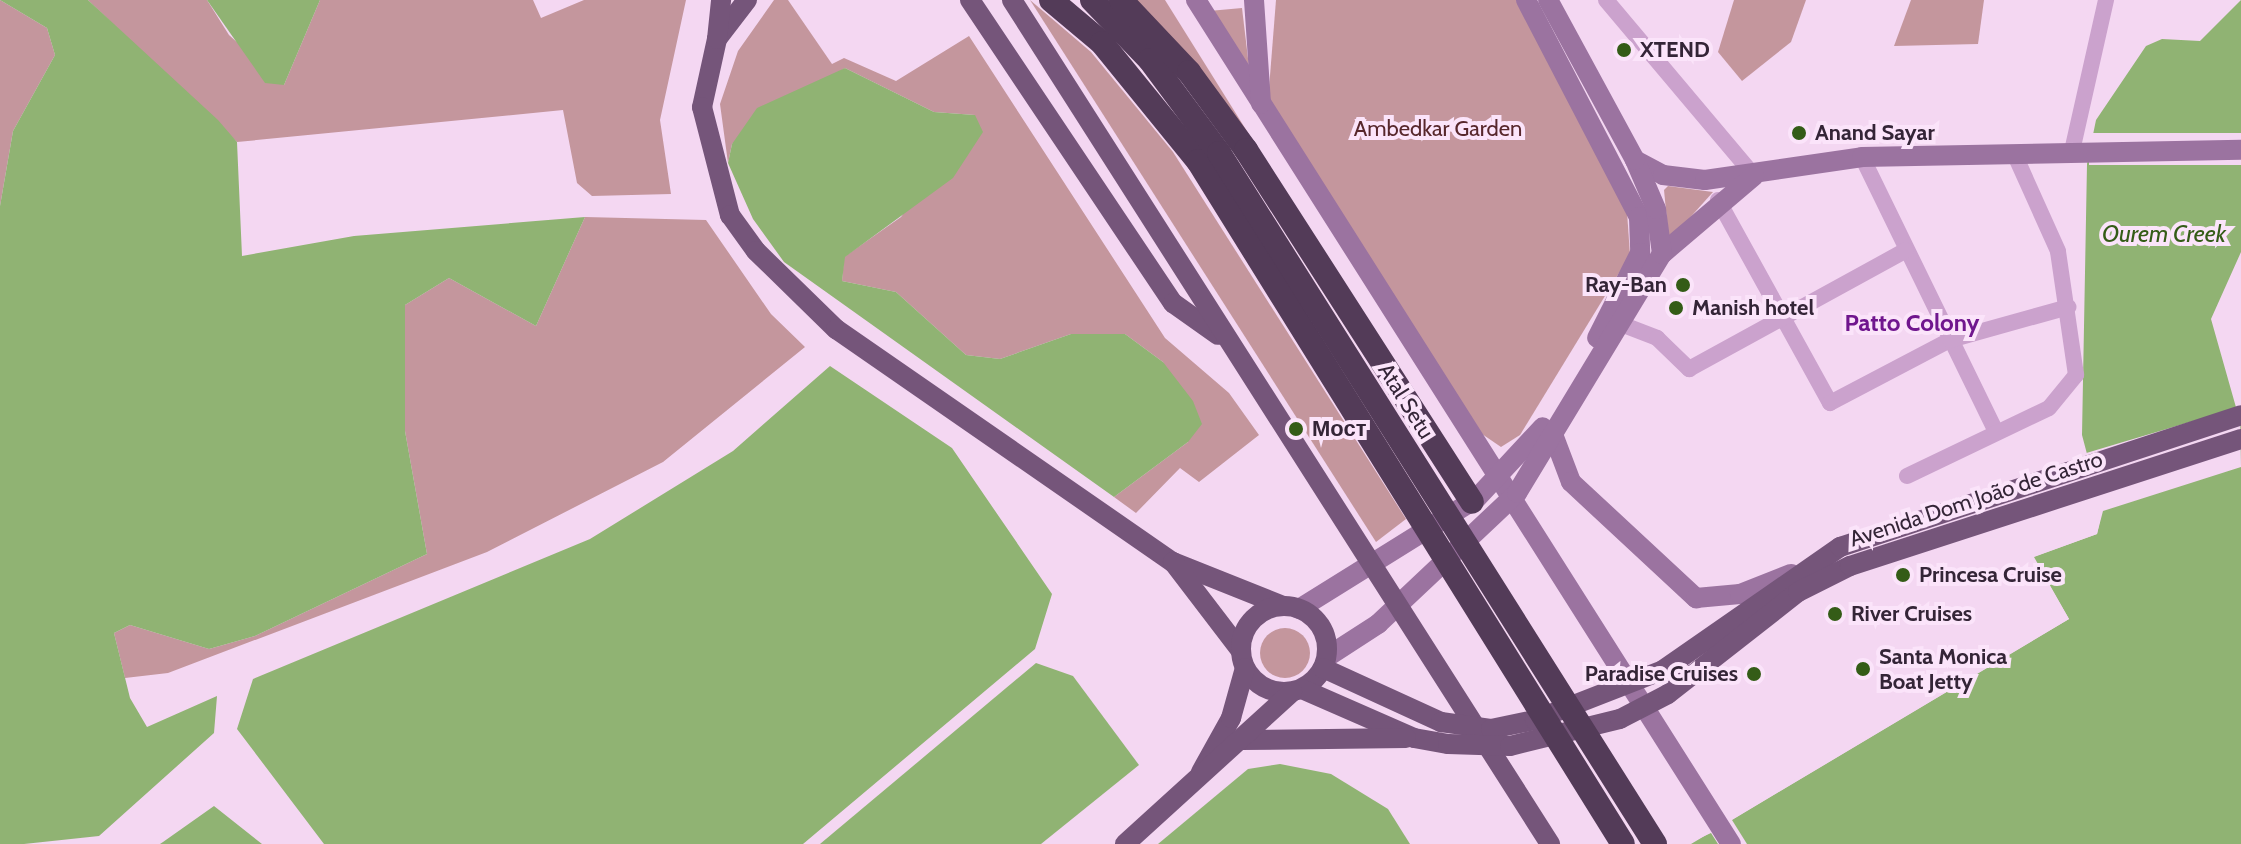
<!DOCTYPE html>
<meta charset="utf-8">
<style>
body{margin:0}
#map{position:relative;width:2241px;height:844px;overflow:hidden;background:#f4d7f2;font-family:Cabin,sans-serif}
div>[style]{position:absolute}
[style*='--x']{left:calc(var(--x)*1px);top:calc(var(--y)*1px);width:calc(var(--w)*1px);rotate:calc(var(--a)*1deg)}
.green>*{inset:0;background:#c4969d}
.round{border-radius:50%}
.water>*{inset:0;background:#90b373}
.pier>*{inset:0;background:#f4d7f2;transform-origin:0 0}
.street>*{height:16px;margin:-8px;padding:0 8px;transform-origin:8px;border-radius:8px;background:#cba2cd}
.secondary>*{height:20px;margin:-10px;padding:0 10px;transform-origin:10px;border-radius:10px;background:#9b73a0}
.primary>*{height:20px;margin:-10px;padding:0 10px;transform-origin:10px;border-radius:10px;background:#75557a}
.primary>.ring{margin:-10px;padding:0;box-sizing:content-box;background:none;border:20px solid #75557a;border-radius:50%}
.highway>*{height:24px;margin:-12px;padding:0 12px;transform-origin:12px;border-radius:12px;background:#533b58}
.dots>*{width:22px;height:22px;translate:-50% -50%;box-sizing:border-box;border:4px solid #fbe4fa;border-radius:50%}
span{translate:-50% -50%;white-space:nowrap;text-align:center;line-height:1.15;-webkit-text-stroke:8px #fbe4fa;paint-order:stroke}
.poi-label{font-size:22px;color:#342537;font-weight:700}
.left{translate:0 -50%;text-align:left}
.right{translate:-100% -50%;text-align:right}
.park-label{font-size:22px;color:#57272c}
.street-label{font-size:22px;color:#342537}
.water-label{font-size:24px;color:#345c17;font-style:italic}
.neighbourhood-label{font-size:24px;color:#70168e;font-weight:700}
</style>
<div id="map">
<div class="green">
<div style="clip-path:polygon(0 0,47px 28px,55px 55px,13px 131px,0 206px)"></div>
<div style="clip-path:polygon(88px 0,207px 0,229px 35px,284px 85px,320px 0,533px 0,541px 18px,584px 0,686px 0,660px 120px,671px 194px,592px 196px,577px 183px,563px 110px,237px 142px)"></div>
<div style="clip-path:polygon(774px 0,788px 0,832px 64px,844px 58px,896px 81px,969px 36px,1165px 338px,1229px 393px,1259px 435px,1199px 482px,1180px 468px,1136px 513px,1114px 497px,1188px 442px,1163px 362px,1125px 334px,1071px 334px,1000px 359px,966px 355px,896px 292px,842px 281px,844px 257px,901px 217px,975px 115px,934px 112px,845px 68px,732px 144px,728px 163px,720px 104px,738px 51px)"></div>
<div style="clip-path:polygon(1030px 0,1091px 52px,1173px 152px,1406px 519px,1376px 542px)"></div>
<div style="clip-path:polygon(1133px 0,1165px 0,1453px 461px)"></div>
<div style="clip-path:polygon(1276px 0,1516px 0,1627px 212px,1630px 255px,1520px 435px,1501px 447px,1482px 434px,1268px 101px)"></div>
<div style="clip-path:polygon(1734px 0,1806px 0,1791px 42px,1742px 81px,1718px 52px)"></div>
<div style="clip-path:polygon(1911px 0,1984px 0,1978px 44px,1894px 46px)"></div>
<div style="clip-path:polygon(1242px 8px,1249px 67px,1209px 11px)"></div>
<div style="clip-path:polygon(1668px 186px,1713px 192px,1669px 241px,1664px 190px)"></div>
<div style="clip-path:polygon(585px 217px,706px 220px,771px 314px,805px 347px,663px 462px,487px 552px,168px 673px,125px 678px,114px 633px,130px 625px,209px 649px,255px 636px,427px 554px,405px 431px,405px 305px,449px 278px,536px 326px)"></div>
<div class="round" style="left:1260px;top:628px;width:50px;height:50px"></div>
</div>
<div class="water">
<div style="clip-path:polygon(0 0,88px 0,218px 120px,237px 142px,242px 256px,354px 236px,585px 217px,536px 326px,449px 278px,405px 305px,405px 431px,427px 554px,255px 636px,209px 649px,130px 625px,114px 633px,130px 698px,147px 727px,217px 696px,214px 733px,99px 836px,24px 844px,0 844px,0 206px,13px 131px,55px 55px,47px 28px)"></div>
<div style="clip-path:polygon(207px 0,320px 0,284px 85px,265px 83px)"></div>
<div style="clip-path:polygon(2241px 0,2241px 252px,2211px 319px,2241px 425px,2241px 844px,1691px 844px,2069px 619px,2033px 557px,2097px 534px,2102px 511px,2082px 435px,2087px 164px,2096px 120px,2146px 46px,2162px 39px,2200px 41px)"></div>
<div style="clip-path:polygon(845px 68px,934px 112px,975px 115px,983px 132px,953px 178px,845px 257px,842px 281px,896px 292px,966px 355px,1000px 359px,1071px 334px,1125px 334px,1163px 362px,1193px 401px,1202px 424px,1188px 442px,1114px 497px,784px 262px,753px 219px,728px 163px,732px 144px,757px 108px)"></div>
<div style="clip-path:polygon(830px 366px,952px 448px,1052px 594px,1035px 649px,803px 844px,324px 844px,237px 729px,253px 679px,590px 539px,733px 451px)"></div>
<div style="clip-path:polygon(1036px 663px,1073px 676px,1139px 765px,1041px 844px,820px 844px)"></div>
<div style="clip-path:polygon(1280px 764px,1331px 774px,1388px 809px,1410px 844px,1158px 844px,1248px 769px)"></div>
<div style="clip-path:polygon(214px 806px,262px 844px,160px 844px,163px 842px)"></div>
</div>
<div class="pier">
<div style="left:2241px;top:133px;width:32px;height:152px;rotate:90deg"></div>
<div style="clip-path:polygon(2240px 407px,2241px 467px,2103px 511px,2097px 534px,2034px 557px,2069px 619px,1732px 820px,1747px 844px,1718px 844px,1711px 833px,1687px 844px,2064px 618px,2029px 556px,2094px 531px,2098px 511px,2083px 454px)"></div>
</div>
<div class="street">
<div style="--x:1606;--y:0;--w:230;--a:49.9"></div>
<div style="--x:2072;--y:151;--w:155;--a:-77.3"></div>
<div style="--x:1862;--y:157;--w:306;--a:64"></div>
<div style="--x:1718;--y:200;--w:232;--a:61.1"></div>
<div style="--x:1830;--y:403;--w:136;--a:-27.7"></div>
<div style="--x:1950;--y:340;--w:123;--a:-15.6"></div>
<div style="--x:1621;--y:324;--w:39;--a:21"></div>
<div style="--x:1657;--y:338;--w:45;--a:44.1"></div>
<div style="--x:1689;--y:369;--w:247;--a:-28.7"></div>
<div style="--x:1907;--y:476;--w:157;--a:-25.6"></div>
<div style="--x:2049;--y:408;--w:43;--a:-50.7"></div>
<div style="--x:2076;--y:375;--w:125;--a:-98.3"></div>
<div style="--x:2058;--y:251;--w:107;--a:-114.2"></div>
</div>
<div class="secondary">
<div style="--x:1196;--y:0;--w:999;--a:57.63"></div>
<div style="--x:1254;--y:0;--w:104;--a:86.1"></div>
<div style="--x:1526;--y:0;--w:245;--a:62.5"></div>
<div style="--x:1639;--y:217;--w:36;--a:88"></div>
<div style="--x:1640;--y:253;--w:95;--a:116.8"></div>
<div style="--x:1635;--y:160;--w:32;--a:28"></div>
<div style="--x:1663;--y:175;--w:42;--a:6.8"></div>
<div style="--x:1705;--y:180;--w:159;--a:-8.3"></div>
<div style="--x:1862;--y:157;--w:379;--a:-1.1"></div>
<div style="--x:1662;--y:254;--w:121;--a:-40.3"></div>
<div style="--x:1554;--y:437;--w:48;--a:69.3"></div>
<div style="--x:1571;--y:482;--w:171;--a:42.9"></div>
<div style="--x:1696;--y:598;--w:44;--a:-5.2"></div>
<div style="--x:1740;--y:594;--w:55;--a:-21.4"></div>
<div style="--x:1299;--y:609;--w:208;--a:-31.9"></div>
<div style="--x:1476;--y:499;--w:98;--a:-47.1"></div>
<div style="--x:1327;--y:657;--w:61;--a:-32.9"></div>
<div style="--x:1378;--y:624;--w:191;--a:-43.3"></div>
<div style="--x:1517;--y:493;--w:280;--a:-58.8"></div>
<div style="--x:1662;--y:254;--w:45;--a:-97.6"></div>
<div style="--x:1656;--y:209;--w:53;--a:-113.2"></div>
<div style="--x:1635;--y:160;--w:182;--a:-118.5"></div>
</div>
<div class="primary">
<div style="--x:747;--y:0;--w:49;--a:127.6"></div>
<div style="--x:717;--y:39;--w:70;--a:102.4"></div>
<div style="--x:702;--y:107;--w:112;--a:75.5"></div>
<div style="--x:730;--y:215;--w:44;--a:54.2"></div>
<div style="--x:756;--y:251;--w:112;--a:44.3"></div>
<div style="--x:836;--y:329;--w:410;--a:34.7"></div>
<div style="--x:1173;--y:562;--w:118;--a:21.8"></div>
<div style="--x:970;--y:0;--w:365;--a:56.2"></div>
<div style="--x:1173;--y:303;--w:55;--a:35.4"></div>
<div style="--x:1012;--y:0;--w:1001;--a:57.48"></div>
<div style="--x:717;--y:39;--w:39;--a:-84"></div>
<div style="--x:1173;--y:562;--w:112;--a:52.6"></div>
<div class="ring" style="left:1241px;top:606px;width:66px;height:66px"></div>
<div style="--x:1323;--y:668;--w:130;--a:24.6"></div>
<div style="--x:1441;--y:722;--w:50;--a:8"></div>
<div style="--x:1491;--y:729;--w:45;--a:-11.6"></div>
<div style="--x:1535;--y:720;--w:137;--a:-21.3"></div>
<div style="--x:1663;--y:670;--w:216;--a:-34.8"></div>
<div style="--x:1840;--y:547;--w:422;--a:-18.2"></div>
<div style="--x:1302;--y:689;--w:122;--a:23.6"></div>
<div style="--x:1414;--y:738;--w:35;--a:10"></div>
<div style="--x:1448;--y:744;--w:62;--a:1.8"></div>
<div style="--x:1510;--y:746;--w:113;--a:-13.8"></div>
<div style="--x:1620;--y:719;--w:54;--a:-27.5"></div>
<div style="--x:1668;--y:694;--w:165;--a:-38.1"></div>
<div style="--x:1798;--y:592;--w:58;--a:-26.6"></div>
<div style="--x:1850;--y:566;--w:411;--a:-18"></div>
<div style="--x:1242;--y:740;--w:164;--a:-0.7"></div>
<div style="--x:1201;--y:772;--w:62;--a:-60.9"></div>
<div style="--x:1231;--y:718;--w:52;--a:-74.4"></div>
<div style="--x:1125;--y:844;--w:226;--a:-42.3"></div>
</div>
<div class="highway">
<div style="--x:1051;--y:0;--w:67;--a:40.1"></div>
<div style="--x:1102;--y:43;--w:152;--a:50.9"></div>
<div style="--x:1198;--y:161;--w:804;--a:58.11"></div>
<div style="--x:1092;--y:0;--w:83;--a:46"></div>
<div style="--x:1150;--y:60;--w:116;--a:53.4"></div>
<div style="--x:1219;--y:153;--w:817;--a:57.75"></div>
<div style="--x:1121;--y:0;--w:99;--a:46.6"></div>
<div style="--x:1189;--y:72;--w:97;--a:53.8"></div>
<div style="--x:1246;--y:150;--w:418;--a:57.3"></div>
</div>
<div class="dots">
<div style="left:1624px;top:50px;background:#345c17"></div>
<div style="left:1799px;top:133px;background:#345c17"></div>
<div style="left:1683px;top:285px;background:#345c17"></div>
<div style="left:1676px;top:308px;background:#345c17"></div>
<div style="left:1296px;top:429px;background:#345c17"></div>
<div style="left:1903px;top:575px;background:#345c17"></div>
<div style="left:1835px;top:614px;background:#345c17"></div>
<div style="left:1863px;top:669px;background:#345c17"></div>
<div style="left:1754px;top:674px;background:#345c17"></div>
</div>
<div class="poi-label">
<span class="left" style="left:1640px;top:50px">XTEND</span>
<span class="left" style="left:1815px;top:133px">Anand Sayar</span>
<span class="right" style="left:1667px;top:285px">Ray-Ban</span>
<span class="left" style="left:1692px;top:308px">Manish hotel</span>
<span class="left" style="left:1312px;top:429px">Мост</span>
<span class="left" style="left:1919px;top:575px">Princesa Cruise</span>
<span class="left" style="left:1851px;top:614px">River Cruises</span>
<span class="left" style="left:1879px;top:669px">Santa Monica<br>Boat Jetty</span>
<span class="right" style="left:1738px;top:674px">Paradise Cruises</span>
</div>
<div class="park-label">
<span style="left:1438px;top:129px">Ambedkar Garden</span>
</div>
<div class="street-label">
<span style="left:1406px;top:401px;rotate:58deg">Atal Setu</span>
<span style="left:1976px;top:499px;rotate:-18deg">Avenida Dom João de Castro</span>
</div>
<div class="water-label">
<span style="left:2164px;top:234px">Ourem Creek</span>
</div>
<div class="neighbourhood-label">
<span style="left:1912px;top:323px">Patto Colony</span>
</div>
</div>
